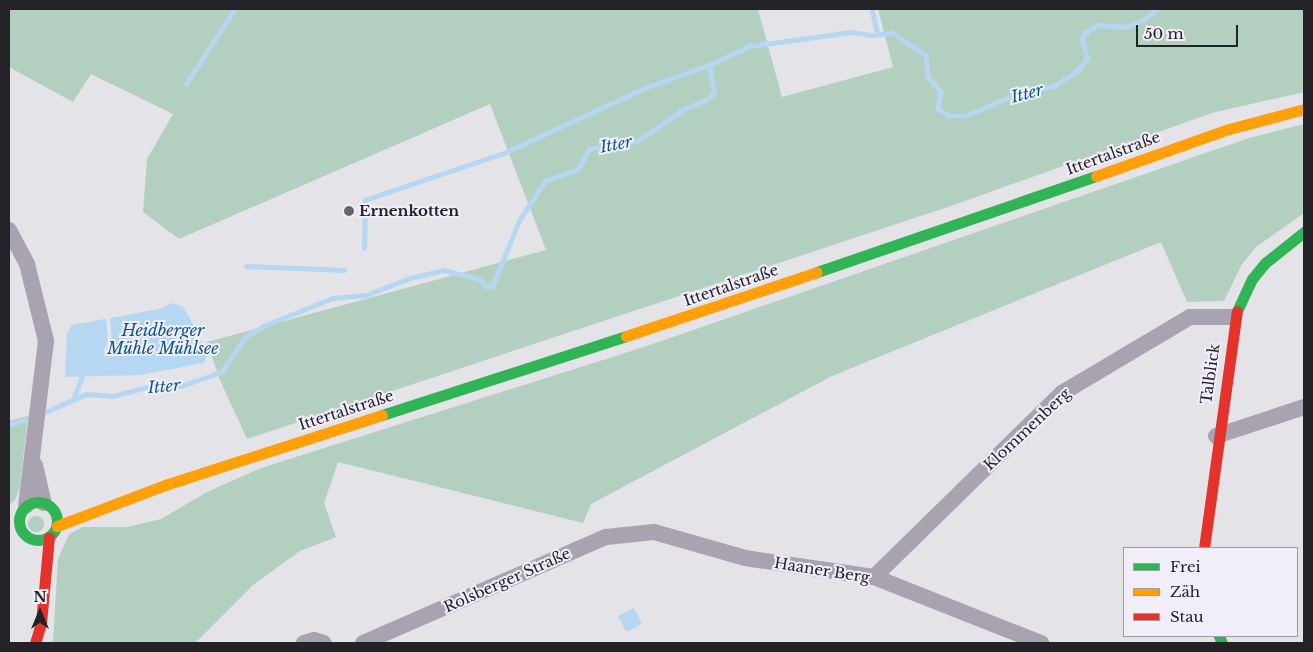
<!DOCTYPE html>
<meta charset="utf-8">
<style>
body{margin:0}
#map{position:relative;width:1313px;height:652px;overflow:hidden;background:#e4e3e8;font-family:"Libre Baskerville",serif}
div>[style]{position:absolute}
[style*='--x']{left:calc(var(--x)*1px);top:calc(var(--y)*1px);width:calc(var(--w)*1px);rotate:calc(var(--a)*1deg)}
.green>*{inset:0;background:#b3cfc0}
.round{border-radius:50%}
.water>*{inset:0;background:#b5d7f2;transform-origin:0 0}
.pier>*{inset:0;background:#e4e3e8}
.stream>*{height:4.5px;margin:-2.25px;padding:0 2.25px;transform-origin:2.25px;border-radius:2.25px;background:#b5d7f2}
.street>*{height:16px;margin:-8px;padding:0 8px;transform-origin:8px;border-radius:8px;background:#a8a2b1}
.fast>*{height:11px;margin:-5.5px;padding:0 5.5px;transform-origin:5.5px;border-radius:5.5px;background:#30b455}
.fast>.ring{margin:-5.5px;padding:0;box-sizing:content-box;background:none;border:11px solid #30b455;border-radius:50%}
.slow>*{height:11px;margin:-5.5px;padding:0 5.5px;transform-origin:5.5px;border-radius:5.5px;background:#ff9f0a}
.jam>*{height:11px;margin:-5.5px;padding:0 5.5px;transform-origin:5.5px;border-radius:5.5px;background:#e5322d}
.dots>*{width:14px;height:14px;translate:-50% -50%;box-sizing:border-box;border:2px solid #f1eef9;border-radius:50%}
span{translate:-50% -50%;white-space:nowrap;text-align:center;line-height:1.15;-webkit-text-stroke:4px #f1eef9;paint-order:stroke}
.street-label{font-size:15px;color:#232226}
.poi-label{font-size:15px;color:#232226;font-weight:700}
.left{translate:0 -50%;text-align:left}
.water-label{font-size:16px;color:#085780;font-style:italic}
.frame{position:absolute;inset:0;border:10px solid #232226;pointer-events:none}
.legend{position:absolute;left:1123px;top:547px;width:175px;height:90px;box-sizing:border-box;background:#f1eef9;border:1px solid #9f9ca5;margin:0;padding:6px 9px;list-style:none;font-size:15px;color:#232226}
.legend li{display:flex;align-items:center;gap:10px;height:25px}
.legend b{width:25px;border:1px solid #9f9ca5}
.north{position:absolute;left:15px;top:587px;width:50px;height:50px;-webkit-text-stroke:4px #f1eef9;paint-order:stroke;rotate:0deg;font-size:14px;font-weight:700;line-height:20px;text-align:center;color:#232226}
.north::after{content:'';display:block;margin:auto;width:18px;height:22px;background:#232226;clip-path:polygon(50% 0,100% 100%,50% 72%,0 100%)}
.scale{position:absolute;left:1136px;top:25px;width:102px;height:22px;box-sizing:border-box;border:2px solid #232226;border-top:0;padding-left:6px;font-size:15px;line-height:18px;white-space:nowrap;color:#232226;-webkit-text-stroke:4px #f1eef9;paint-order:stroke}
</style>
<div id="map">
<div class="green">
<div style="clip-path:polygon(9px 9px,758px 9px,782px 97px,893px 67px,878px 9px,1304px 9px,1304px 92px,1212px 113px,948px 207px,247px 439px,220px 380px,207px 342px,546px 250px,490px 104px,179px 239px,143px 212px,147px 159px,173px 114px,91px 74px,73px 102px,9px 67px)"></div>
<div style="clip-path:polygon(1304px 124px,1304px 213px,1256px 247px,1242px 264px,1224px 301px,1187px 302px,1161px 242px,832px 376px,591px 504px,583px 523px,338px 462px,324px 503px,336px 537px,300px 551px,253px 585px,195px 643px,53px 643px,58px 559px,69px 534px,83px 527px,127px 527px,161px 519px,207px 492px,261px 468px,644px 347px,1249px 138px)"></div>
<div style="clip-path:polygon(28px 416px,20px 486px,15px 500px,9px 505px,9px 421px)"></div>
<div class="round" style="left:28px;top:516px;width:16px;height:16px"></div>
</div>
<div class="water">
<div style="clip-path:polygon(173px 303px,183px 307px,190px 318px,207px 354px,204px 363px,140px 375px,65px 377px,67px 334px,72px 325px,159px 309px)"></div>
<div style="left:634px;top:608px;width:18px;height:18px;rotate:63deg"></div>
</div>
<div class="pier">
<div style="clip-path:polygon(106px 318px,110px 318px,112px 342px,119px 347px,113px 357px,103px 351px,108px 342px)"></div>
</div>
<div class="stream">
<div style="--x:872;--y:9;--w:26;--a:77"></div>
<div style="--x:186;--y:84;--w:90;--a:-56.8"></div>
<div style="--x:364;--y:248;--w:48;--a:-88.8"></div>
<div style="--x:365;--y:200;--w:147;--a:-18.7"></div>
<div style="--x:504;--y:153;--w:157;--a:-24.8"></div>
<div style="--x:647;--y:87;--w:66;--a:-19.5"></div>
<div style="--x:246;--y:266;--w:98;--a:2.3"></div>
<div style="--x:74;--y:397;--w:25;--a:-69"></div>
<div style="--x:41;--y:414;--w:49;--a:-24"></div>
<div style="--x:86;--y:394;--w:27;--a:4"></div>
<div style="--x:113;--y:396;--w:43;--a:-14.7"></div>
<div style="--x:155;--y:385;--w:26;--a:2"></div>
<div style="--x:181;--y:386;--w:34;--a:-19"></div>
<div style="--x:213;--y:375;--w:10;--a:-24"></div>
<div style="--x:222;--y:371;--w:40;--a:-56"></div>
<div style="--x:244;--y:338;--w:22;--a:-32"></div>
<div style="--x:263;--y:326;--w:75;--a:-21.8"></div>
<div style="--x:333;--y:298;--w:33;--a:-5"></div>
<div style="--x:366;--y:295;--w:47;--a:-21.1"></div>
<div style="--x:410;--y:278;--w:35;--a:-13"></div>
<div style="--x:444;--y:270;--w:38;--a:15"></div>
<div style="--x:481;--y:280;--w:7;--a:56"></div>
<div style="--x:485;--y:286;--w:7;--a:8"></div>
<div style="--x:492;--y:287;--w:71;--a:-67.8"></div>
<div style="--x:519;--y:221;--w:48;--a:-57"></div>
<div style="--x:545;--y:181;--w:35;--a:-20"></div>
<div style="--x:578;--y:169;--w:23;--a:-61"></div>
<div style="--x:589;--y:149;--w:49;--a:-9.5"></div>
<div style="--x:637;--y:141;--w:57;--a:-34.2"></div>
<div style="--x:684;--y:109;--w:24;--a:-22"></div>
<div style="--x:706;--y:100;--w:11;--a:-41"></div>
<div style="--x:714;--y:93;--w:28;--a:-100"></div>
<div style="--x:709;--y:65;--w:45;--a:-24.9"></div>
<div style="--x:750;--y:46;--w:102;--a:-7.9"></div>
<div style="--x:851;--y:32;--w:22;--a:8"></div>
<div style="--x:873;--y:35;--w:20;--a:-6"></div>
<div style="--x:893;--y:33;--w:40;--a:34"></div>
<div style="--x:926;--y:55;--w:22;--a:85"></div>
<div style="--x:928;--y:77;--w:20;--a:49"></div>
<div style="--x:941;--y:92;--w:17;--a:100"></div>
<div style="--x:938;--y:109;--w:13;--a:32"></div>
<div style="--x:949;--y:116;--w:15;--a:0"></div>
<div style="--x:964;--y:116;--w:61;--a:-22.3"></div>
<div style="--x:1020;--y:93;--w:35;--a:-12"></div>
<div style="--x:1054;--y:86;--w:27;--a:-33"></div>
<div style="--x:1077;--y:71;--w:16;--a:-50"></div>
<div style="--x:1087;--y:59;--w:20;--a:-105"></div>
<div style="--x:1082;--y:40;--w:8;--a:-67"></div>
<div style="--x:1085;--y:33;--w:15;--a:-32"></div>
<div style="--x:1098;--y:25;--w:28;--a:4"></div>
<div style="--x:1126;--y:27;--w:18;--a:-22"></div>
<div style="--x:1143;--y:20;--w:18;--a:-38"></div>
<div style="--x:9;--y:425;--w:26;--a:-18"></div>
</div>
<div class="street">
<div style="--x:9;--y:230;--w:38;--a:62"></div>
<div style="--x:27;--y:264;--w:79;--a:76.1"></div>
<div style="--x:46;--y:341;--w:166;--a:96.9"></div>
<div style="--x:1216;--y:436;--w:93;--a:-18.2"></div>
<div style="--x:35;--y:465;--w:39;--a:77"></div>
<div style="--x:874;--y:577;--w:263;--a:-44.4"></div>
<div style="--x:1062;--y:393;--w:149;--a:-30.7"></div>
<div style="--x:1190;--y:317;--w:44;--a:0"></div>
<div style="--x:304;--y:643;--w:10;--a:-17"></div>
<div style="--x:314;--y:640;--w:10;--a:17"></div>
<div style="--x:363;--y:643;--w:265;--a:-23.6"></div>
<div style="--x:606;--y:537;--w:48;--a:-5.9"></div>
<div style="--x:654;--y:532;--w:95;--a:15.9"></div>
<div style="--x:745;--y:558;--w:130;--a:8.4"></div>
<div style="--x:874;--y:577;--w:180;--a:21.6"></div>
</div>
<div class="fast">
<div style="--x:817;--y:272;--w:295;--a:-19"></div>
<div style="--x:1237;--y:311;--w:35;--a:-65"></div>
<div style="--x:1252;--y:279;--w:21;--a:-51"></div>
<div style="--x:1265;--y:263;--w:50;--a:-38.5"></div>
<div style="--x:382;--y:415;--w:256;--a:-17.9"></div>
<div class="ring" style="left:19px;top:502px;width:27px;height:27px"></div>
<div style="--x:1219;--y:636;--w:8;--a:67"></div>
</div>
<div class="slow">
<div style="--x:1096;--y:176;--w:141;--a:-19.5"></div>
<div style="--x:1229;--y:129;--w:78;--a:-14.9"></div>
<div style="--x:626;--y:336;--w:201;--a:-18.5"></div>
<div style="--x:57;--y:526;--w:116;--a:-20.8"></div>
<div style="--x:165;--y:485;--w:228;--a:-17.9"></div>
</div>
<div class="jam">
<div style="--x:1204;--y:548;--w:239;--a:-82.1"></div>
<div style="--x:35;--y:643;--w:21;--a:-73"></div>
<div style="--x:41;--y:623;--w:86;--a:-84.7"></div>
</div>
<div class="dots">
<div style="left:349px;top:211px;background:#67666a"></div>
</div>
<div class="street-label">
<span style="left:1113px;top:153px;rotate:-20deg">Ittertalstraße</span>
<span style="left:731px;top:285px;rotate:-19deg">Ittertalstraße</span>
<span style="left:1210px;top:374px;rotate:-82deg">Talblick</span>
<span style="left:346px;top:410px;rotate:-18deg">Ittertalstraße</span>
<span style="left:1027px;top:429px;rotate:-43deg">Klommenberg</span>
<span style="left:822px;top:570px;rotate:9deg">Haaner Berg</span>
<span style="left:507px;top:580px;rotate:-24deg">Rolsberger Straße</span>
</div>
<div class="poi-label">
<span class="left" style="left:359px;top:211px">Ernenkotten</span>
</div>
<div class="water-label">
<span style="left:1027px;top:93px;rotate:-15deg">Itter</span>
<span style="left:616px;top:144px;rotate:-11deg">Itter</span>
<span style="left:163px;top:339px">Heidberger<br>Mühle Mühlsee</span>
<span style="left:164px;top:386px;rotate:-5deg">Itter</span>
</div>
<div class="frame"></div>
<ul class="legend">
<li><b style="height:6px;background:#30b455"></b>Frei</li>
<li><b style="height:6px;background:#ff9f0a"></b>Zäh</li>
<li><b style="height:6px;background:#e5322d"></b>Stau</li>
</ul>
<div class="north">N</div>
<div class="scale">50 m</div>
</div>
